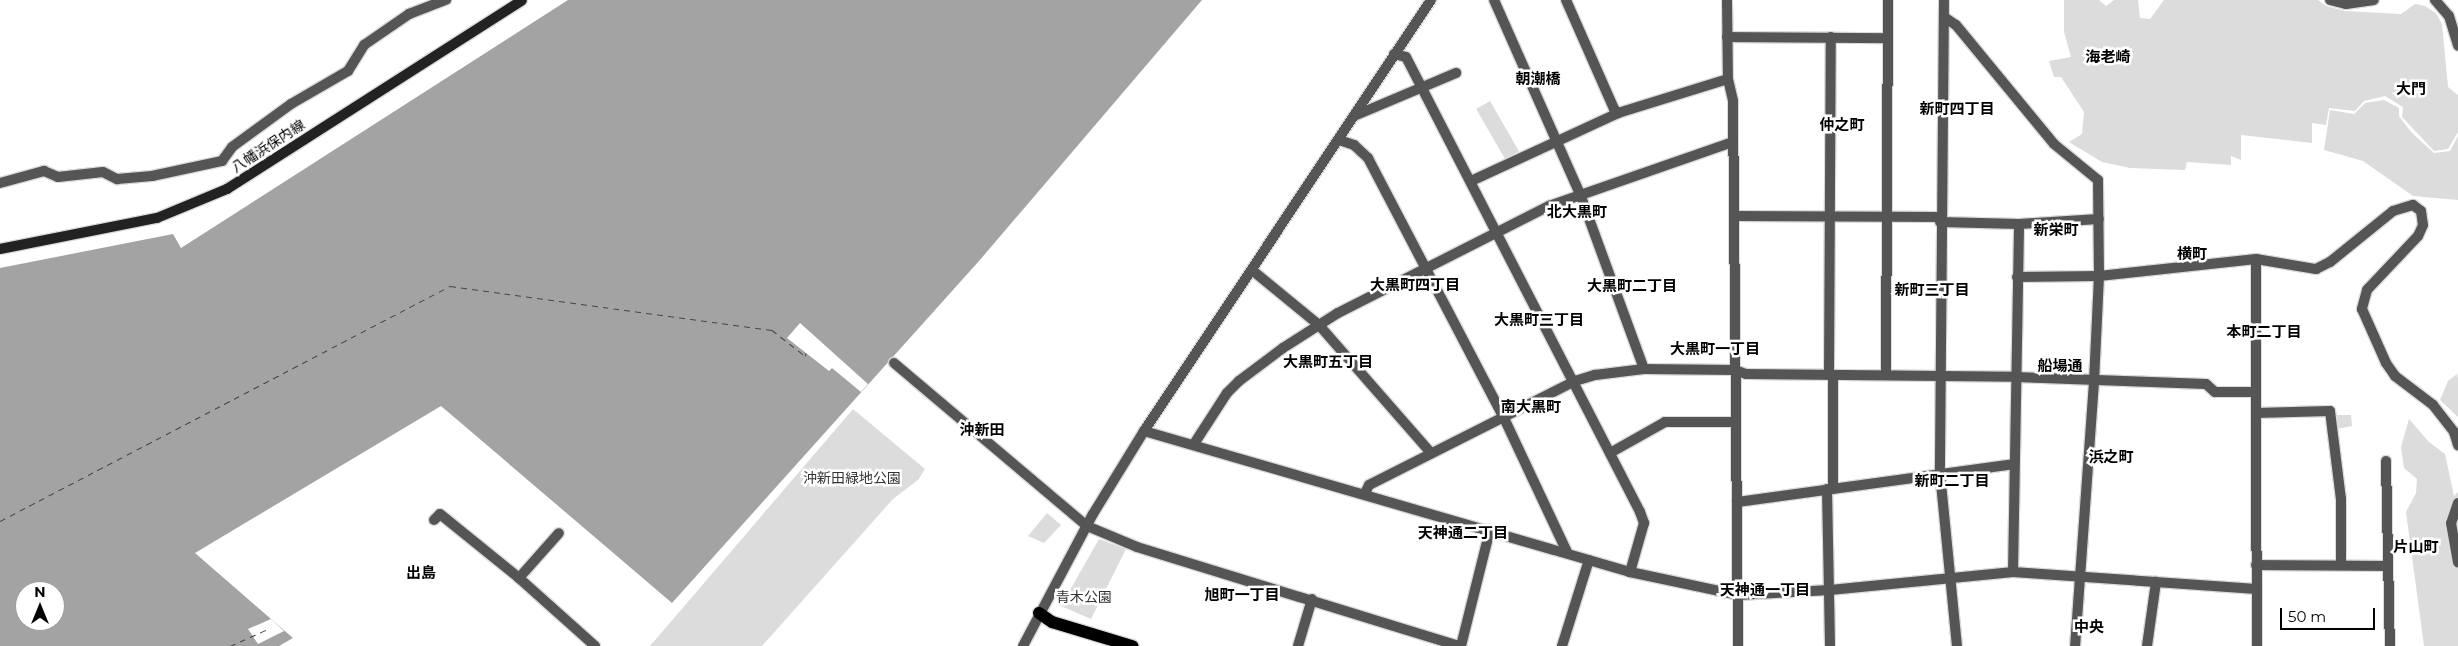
<!DOCTYPE html>
<meta charset="utf-8">
<style>
body{margin:0}
#map{position:relative;width:2458px;height:646px;overflow:hidden;background:#fff;font-family:Montserrat,"Noto Sans JP",sans-serif}
div>[style]{position:absolute}
[style*='--x']{left:calc(var(--x)*1px);top:calc(var(--y)*1px);width:calc(var(--w)*1px);rotate:calc(var(--a)*1deg)}
.green>*{inset:0;background:#dcdcdc;transform-origin:0 0}
.water>*{inset:0;background:#a3a3a3}
.pier>*{inset:0;background:#fff}
.ferry>*{height:1px;margin-top:-0.5px;transform-origin:0;background:repeating-linear-gradient(90deg,#444 0 6px,transparent 0 11px)}
.roads{filter:drop-shadow(1px 0 #dbdbdb) drop-shadow(-1px 0 #dbdbdb) drop-shadow(0 1px #dbdbdb) drop-shadow(0 -1px #dbdbdb)}
.minor>*{height:10px;margin:-5px;padding:0 5px;transform-origin:5px;border-radius:5px;background:#555}
.tertiary>*{height:10px;margin:-5px;padding:0 5px;transform-origin:5px;border-radius:5px;background:#555}
.secondary>*{height:10px;margin:-5px;padding:0 5px;transform-origin:5px;border-radius:5px;background:#222}
.primary>*{height:12px;margin:-6px;padding:0 6px;transform-origin:6px;border-radius:6px;background:#000}
span{translate:-50% -50%;white-space:nowrap;text-align:center;line-height:1.15;-webkit-text-stroke:5px #fff;paint-order:stroke}
.street-label{font-size:14px;color:#000}
.park-label{font-size:14px;color:#333}
.neighbourhood-label{font-size:15px;color:#000;font-weight:700}
.north{position:absolute;left:15px;top:581px;width:50px;height:50px;box-sizing:border-box;background:#fff;border:1px solid #999;border-radius:50%;rotate:0deg;font-size:14px;font-weight:700;line-height:20px;text-align:center;color:#000}
.north::after{content:'';display:block;margin:auto;width:18px;height:22px;background:#000;clip-path:polygon(50% 0,100% 100%,50% 72%,0 100%)}
.scale{position:absolute;left:2280px;top:608px;width:95px;height:22px;box-sizing:border-box;border:2px solid #000;border-top:0;padding-left:6px;font-size:15px;line-height:18px;white-space:nowrap;color:#000;-webkit-text-stroke:4px #fff;paint-order:stroke}
</style>
<div id="map">
<div class="green">
<div style="clip-path:polygon(2064px 0,2099px 0,2106px 6px,2114px 0,2138px 0,2140px 18px,2150px 19px,2164px 0,2318px 0,2326px 6px,2345px 11px,2401px 14px,2415px 4px,2425px 6px,2436px 13px,2442px 24px,2448px 87px,2458px 95px,2458px 132px,2448px 149px,2434px 151px,2402px 117px,2403px 107px,2385px 96px,2364px 101px,2355px 111px,2329px 108px,2326px 125px,2312px 123px,2312px 143px,2241px 135px,2241px 160px,2231px 156px,2231px 165px,2187px 162px,2185px 170px,2130px 168px,2102px 162px,2069px 142px,2082px 134px,2084px 112px,2061px 77px,2054px 77px,2049px 61px,2071px 57px,2064px 32px)"></div>
<div style="clip-path:polygon(2384px 100px,2399px 108px,2399px 116px,2411px 132px,2434px 153px,2450px 151px,2458px 136px,2458px 200px,2413px 196px,2363px 161px,2324px 150px,2330px 110px,2354px 114px,2365px 103px)"></div>
<div style="left:1490px;top:101px;width:58px;height:16px;rotate:60deg"></div>
<div style="clip-path:polygon(2457px 374px,2458px 378px,2458px 417px,2440px 400px,2448px 381px)"></div>
<div style="clip-path:polygon(853px 409px,925px 469px,918px 480px,893px 499px,762px 646px,650px 646px)"></div>
<div style="clip-path:polygon(2333px 415px,2351px 415px,2352px 426px,2337px 429px)"></div>
<div style="clip-path:polygon(2409px 419px,2429px 442px,2445px 454px,2454px 496px,2458px 492px,2458px 646px,2424px 646px,2406px 512px,2416px 493px,2417px 479px,2404px 468px,2401px 447px)"></div>
<div style="clip-path:polygon(1047px 513px,1061px 525px,1044px 543px,1028px 536px)"></div>
<div style="clip-path:polygon(1099px 539px,1126px 549px,1091px 619px,1061px 606px)"></div>
</div>
<div class="water">
<div style="clip-path:polygon(evenodd,568px 0,1202px 0,979px 261px,672px 603px,441px 406px,195px 553px,293px 638px,279px 646px,0 646px,0 268px,173px 234px,181px 248px,568px 0,25px 591px,55px 591px,55px 621px,25px 621px,25px 591px)"></div>
</div>
<div class="pier">
<div style="clip-path:polygon(800px 323px,868px 384px,861px 392px,832px 368px,829px 371px,787px 338px)"></div>
<div style="clip-path:polygon(271px 619px,284px 631px,258px 644px,248px 629px)"></div>
</div>
<div class="ferry">
<div style="--x:0;--y:521;--w:508;--a:-27.57"></div>
<div style="--x:450;--y:286;--w:325;--a:7.8"></div>
<div style="--x:772;--y:330;--w:42;--a:38.2"></div>
<div style="--x:805;--y:356;--w:3;--a:-72"></div>
<div style="--x:230;--y:646;--w:42;--a:-24.1"></div>
</div>
<div class="roads">
<div class="minor">
<div style="--x:1494;--y:0;--w:212;--a:66.1"></div>
<div style="--x:1580;--y:194;--w:186;--a:69.9"></div>
<div style="--x:1944;--y:0;--w:473;--a:90.5"></div>
<div style="--x:1940;--y:473;--w:174;--a:84.4"></div>
<div style="--x:2330;--y:0;--w:16;--a:14"></div>
<div style="--x:2346;--y:4;--w:28;--a:-8"></div>
<div style="--x:2435;--y:0;--w:21;--a:49"></div>
<div style="--x:2449;--y:16;--w:31;--a:73"></div>
<div style="--x:1944;--y:17;--w:14;--a:34"></div>
<div style="--x:1956;--y:25;--w:154;--a:50.5"></div>
<div style="--x:2054;--y:144;--w:57;--a:39.3"></div>
<div style="--x:2098;--y:180;--w:96;--a:89.4"></div>
<div style="--x:2099;--y:276;--w:106;--a:92.7"></div>
<div style="--x:2094;--y:382;--w:265;--a:94.1"></div>
<div style="--x:1727;--y:37;--w:161;--a:0.4"></div>
<div style="--x:1394;--y:54;--w:12;--a:14"></div>
<div style="--x:1406;--y:57;--w:512;--a:62.78"></div>
<div style="--x:1640;--y:512;--w:12;--a:70"></div>
<div style="--x:1644;--y:523;--w:51;--a:105.9"></div>
<div style="--x:1354;--y:116;--w:111;--a:-22.9"></div>
<div style="--x:1339;--y:140;--w:16;--a:18"></div>
<div style="--x:1354;--y:145;--w:19;--a:43"></div>
<div style="--x:1368;--y:158;--w:291;--a:62.4"></div>
<div style="--x:1503;--y:416;--w:150;--a:64.8"></div>
<div style="--x:1471;--y:181;--w:162;--a:-24.8"></div>
<div style="--x:1618;--y:113;--w:115;--a:-17.2"></div>
<div style="--x:0;--y:183;--w:46;--a:-15.3"></div>
<div style="--x:44;--y:171;--w:15;--a:23"></div>
<div style="--x:58;--y:177;--w:45;--a:-6.3"></div>
<div style="--x:103;--y:172;--w:16;--a:27"></div>
<div style="--x:117;--y:179;--w:35;--a:-5"></div>
<div style="--x:152;--y:176;--w:72;--a:-12.1"></div>
<div style="--x:222;--y:161;--w:17;--a:-54"></div>
<div style="--x:232;--y:147;--w:73;--a:-36.1"></div>
<div style="--x:291;--y:104;--w:66;--a:-30.1"></div>
<div style="--x:348;--y:71;--w:31;--a:-58"></div>
<div style="--x:364;--y:45;--w:55;--a:-34.6"></div>
<div style="--x:409;--y:14;--w:40;--a:-21"></div>
<div style="--x:1734;--y:216;--w:207;--a:0.3"></div>
<div style="--x:1940;--y:222;--w:79;--a:1.5"></div>
<div style="--x:2019;--y:224;--w:80;--a:-3.6"></div>
<div style="--x:2256;--y:259;--w:387;--a:89.9"></div>
<div style="--x:1252;--y:270;--w:87;--a:39.4"></div>
<div style="--x:1319;--y:325;--w:170;--a:48.8"></div>
<div style="--x:2017;--y:277;--w:82;--a:-0.7"></div>
<div style="--x:2099;--y:276;--w:158;--a:-6.2"></div>
<div style="--x:2256;--y:259;--w:61;--a:9.5"></div>
<div style="--x:2316;--y:269;--w:16;--a:-27"></div>
<div style="--x:2330;--y:262;--w:81;--a:-39"></div>
<div style="--x:2393;--y:211;--w:21;--a:-17"></div>
<div style="--x:2413;--y:205;--w:10;--a:37"></div>
<div style="--x:2421;--y:211;--w:14;--a:82"></div>
<div style="--x:2423;--y:225;--w:12;--a:114"></div>
<div style="--x:2418;--y:236;--w:74;--a:133.4"></div>
<div style="--x:2367;--y:290;--w:20;--a:105"></div>
<div style="--x:2362;--y:309;--w:59;--a:66"></div>
<div style="--x:2386;--y:363;--w:16;--a:55"></div>
<div style="--x:2395;--y:376;--w:48;--a:37.3"></div>
<div style="--x:2433;--y:405;--w:34;--a:52"></div>
<div style="--x:2454;--y:432;--w:14;--a:73"></div>
<div style="--x:894;--y:363;--w:253;--a:40.2"></div>
<div style="--x:1087;--y:526;--w:54;--a:22.8"></div>
<div style="--x:1137;--y:547;--w:337;--a:17.1"></div>
<div style="--x:1829;--y:375;--w:338;--a:-89.7"></div>
<div style="--x:1833;--y:375;--w:114;--a:90"></div>
<div style="--x:1886;--y:375;--w:375;--a:-89.7"></div>
<div style="--x:2256;--y:413;--w:74;--a:-1.5"></div>
<div style="--x:2330;--y:411;--w:89;--a:82.9"></div>
<div style="--x:2341;--y:499;--w:65;--a:90"></div>
<div style="--x:1144;--y:431;--w:506;--a:16.18"></div>
<div style="--x:1630;--y:572;--w:110;--a:12"></div>
<div style="--x:1738;--y:595;--w:92;--a:-3.1"></div>
<div style="--x:1830;--y:590;--w:184;--a:-5.6"></div>
<div style="--x:2013;--y:572;--w:244;--a:4"></div>
<div style="--x:1194;--y:444;--w:61;--a:-57.1"></div>
<div style="--x:1227;--y:393;--w:17;--a:-45"></div>
<div style="--x:1239;--y:381;--w:55;--a:-36.9"></div>
<div style="--x:1283;--y:348;--w:65;--a:-32.5"></div>
<div style="--x:1338;--y:313;--w:237;--a:-26.9"></div>
<div style="--x:1549;--y:206;--w:195;--a:-19.2"></div>
<div style="--x:1610;--y:453;--w:63;--a:-29.4"></div>
<div style="--x:1665;--y:422;--w:70;--a:0"></div>
<div style="--x:2386;--y:461;--w:185;--a:88.8"></div>
<div style="--x:1827;--y:489;--w:157;--a:88.9"></div>
<div style="--x:1365;--y:493;--w:9;--a:-63"></div>
<div style="--x:1369;--y:485;--w:231;--a:-26.8"></div>
<div style="--x:1575;--y:381;--w:21;--a:-17"></div>
<div style="--x:1595;--y:375;--w:49;--a:-7"></div>
<div style="--x:1644;--y:369;--w:91;--a:0.6"></div>
<div style="--x:1735;--y:370;--w:12;--a:20"></div>
<div style="--x:1746;--y:374;--w:269;--a:0.6"></div>
<div style="--x:2015;--y:377;--w:191;--a:2.1"></div>
<div style="--x:2206;--y:384;--w:12;--a:42"></div>
<div style="--x:2215;--y:392;--w:41;--a:0"></div>
<div style="--x:1737;--y:502;--w:279;--a:-7.8"></div>
<div style="--x:2458;--y:503;--w:21;--a:109"></div>
<div style="--x:2451;--y:523;--w:40;--a:80"></div>
<div style="--x:434;--y:520;--w:8;--a:-45"></div>
<div style="--x:440;--y:514;--w:102;--a:39"></div>
<div style="--x:519;--y:578;--w:60;--a:-48.4"></div>
<div style="--x:2256;--y:565;--w:132;--a:0.4"></div>
<div style="--x:2013;--y:572;--w:348;--a:-89"></div>
<div style="--x:1298;--y:646;--w:49;--a:-73.4"></div>
<div style="--x:1461;--y:646;--w:120;--a:-76"></div>
<div style="--x:1562;--y:646;--w:90;--a:-72.6"></div>
<div style="--x:2147;--y:646;--w:65;--a:-82"></div>
</div>
<div class="tertiary">
<div style="--x:1566;--y:0;--w:119;--a:66.2"></div>
<div style="--x:1614;--y:109;--w:6;--a:45"></div>
<div style="--x:1727;--y:0;--w:79;--a:89.3"></div>
<div style="--x:1728;--y:79;--w:23;--a:77"></div>
<div style="--x:1733;--y:101;--w:545;--a:89.47"></div>
<div style="--x:519;--y:578;--w:102;--a:41.8"></div>
<div style="--x:1023;--y:646;--w:149;--a:-62.1"></div>
<div style="--x:1093;--y:514;--w:97;--a:-58.4"></div>
<div style="--x:1144;--y:431;--w:518;--a:-56.34"></div>
</div>
<div class="secondary">
<div style="--x:0;--y:249;--w:160;--a:-11.2"></div>
<div style="--x:157;--y:218;--w:76;--a:-22.5"></div>
<div style="--x:227;--y:189;--w:350;--a:-32.6"></div>
</div>
<div class="primary">
<div style="--x:1039;--y:613;--w:16;--a:35"></div>
<div style="--x:1052;--y:622;--w:84;--a:16.7"></div>
</div>
</div>
<div class="street-label">
<span style="left:268px;top:146px;rotate:-33deg">八幡浜保内線</span>
</div>
<div class="park-label">
<span style="left:852px;top:478px">沖新田緑地公園</span>
<span style="left:1084px;top:597px">青木公園</span>
</div>
<div class="neighbourhood-label">
<span style="left:2108px;top:57px">海老崎</span>
<span style="left:1538px;top:79px">朝潮橋</span>
<span style="left:2411px;top:89px">大門</span>
<span style="left:1957px;top:109px">新町四丁目</span>
<span style="left:1842px;top:125px">仲之町</span>
<span style="left:1577px;top:212px">北大黒町</span>
<span style="left:2056px;top:230px">新栄町</span>
<span style="left:2192px;top:254px">横町</span>
<span style="left:1415px;top:285px">大黒町四丁目</span>
<span style="left:1632px;top:286px">大黒町二丁目</span>
<span style="left:1932px;top:290px">新町三丁目</span>
<span style="left:1539px;top:320px">大黒町三丁目</span>
<span style="left:2264px;top:332px">本町二丁目</span>
<span style="left:1715px;top:349px">大黒町一丁目</span>
<span style="left:1328px;top:362px">大黒町五丁目</span>
<span style="left:2060px;top:366px">船場通</span>
<span style="left:1531px;top:407px">南大黒町</span>
<span style="left:982px;top:430px">沖新田</span>
<span style="left:2111px;top:457px">浜之町</span>
<span style="left:1952px;top:481px">新町二丁目</span>
<span style="left:1463px;top:533px">天神通二丁目</span>
<span style="left:2416px;top:547px">片山町</span>
<span style="left:421px;top:573px">出島</span>
<span style="left:1765px;top:590px">天神通一丁目</span>
<span style="left:1242px;top:595px">旭町一丁目</span>
<span style="left:2089px;top:627px">中央</span>
</div>
<div class="north">N</div>
<div class="scale">50 m</div>
</div>
